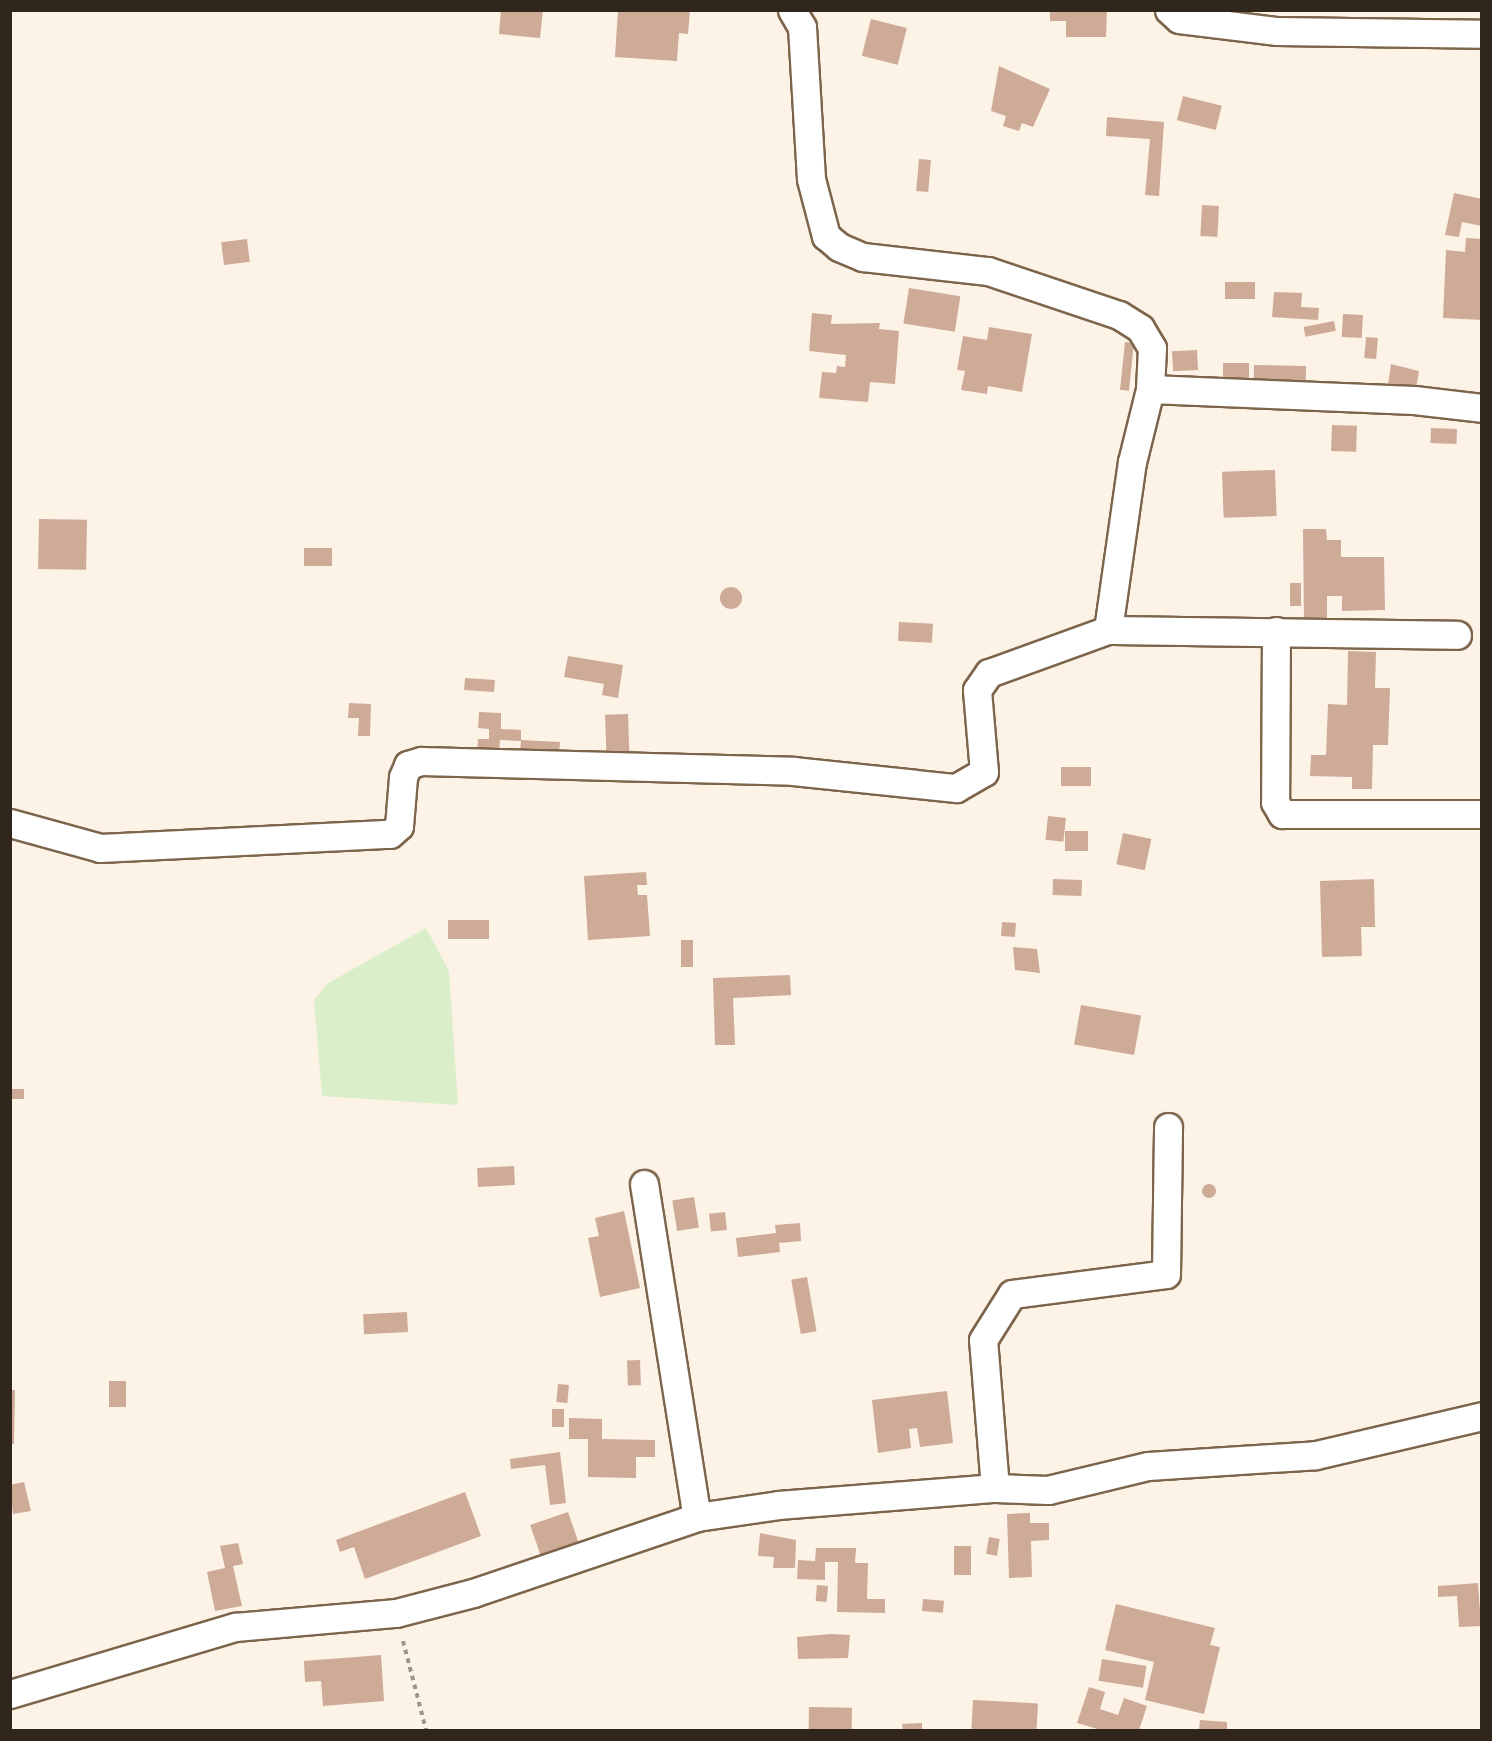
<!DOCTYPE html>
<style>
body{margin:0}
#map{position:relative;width:1492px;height:1741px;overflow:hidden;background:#fdf2e6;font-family:"DM Sans",sans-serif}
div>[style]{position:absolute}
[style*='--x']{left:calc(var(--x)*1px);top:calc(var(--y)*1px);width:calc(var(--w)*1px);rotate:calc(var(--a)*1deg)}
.green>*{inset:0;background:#daeeca}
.building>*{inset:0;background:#cdab97;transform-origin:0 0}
.round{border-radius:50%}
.path>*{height:4px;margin-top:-2px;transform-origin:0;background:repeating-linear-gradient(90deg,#9e9388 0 4.5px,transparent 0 9px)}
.roads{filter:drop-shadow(2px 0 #7c654b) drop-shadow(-2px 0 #7c654b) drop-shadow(0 2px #7c654b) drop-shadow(0 -2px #7c654b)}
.minor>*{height:27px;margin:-13.5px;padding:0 13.5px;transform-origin:13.5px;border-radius:13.5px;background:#fff}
span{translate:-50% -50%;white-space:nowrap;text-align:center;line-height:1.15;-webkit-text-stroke:5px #fff;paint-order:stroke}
.frame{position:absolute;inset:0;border:12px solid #30261b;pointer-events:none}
</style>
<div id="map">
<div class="green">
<div style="clip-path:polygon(426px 928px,449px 971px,458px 1105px,322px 1096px,314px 1000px,328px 983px)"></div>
</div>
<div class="building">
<div style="clip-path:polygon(501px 10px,543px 10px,540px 38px,499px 34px)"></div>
<div style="clip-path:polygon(618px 10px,690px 10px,688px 34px,679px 33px,677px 61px,615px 57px)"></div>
<div style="clip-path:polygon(1050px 10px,1107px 10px,1106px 37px,1066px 37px,1066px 21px,1050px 21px)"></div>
<div style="left:871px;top:19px;width:37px;height:38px;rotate:14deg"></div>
<div style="clip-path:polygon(999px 66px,1050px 89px,1033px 127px,1022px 123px,1019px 131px,1003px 126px,1006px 116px,991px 111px)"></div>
<div style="left:1183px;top:96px;width:40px;height:25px;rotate:14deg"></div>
<div style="clip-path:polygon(1107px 117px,1164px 122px,1159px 196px,1145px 195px,1150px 139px,1106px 136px)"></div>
<div style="left:919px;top:159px;width:12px;height:32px;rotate:5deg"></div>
<div style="clip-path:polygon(1454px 193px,1482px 199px,1482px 226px,1462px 222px,1459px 237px,1445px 235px)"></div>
<div style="left:1202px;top:205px;width:17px;height:31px;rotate:3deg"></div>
<div style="clip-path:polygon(1466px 238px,1482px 239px,1482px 320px,1443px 318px,1446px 250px,1465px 252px)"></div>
<div style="left:247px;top:239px;width:23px;height:26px;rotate:83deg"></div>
<div style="left:1225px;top:282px;width:30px;height:17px"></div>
<div style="left:909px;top:288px;width:52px;height:36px;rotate:9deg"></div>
<div style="clip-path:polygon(1274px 292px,1302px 293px,1301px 307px,1319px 308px,1318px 320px,1272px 317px)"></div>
<div style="clip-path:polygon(812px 313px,832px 315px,831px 324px,880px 323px,879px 329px,899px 331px,895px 384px,870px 382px,868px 402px,819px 398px,822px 372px,836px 373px,837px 366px,845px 367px,846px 355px,809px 351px)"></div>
<div style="left:1343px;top:314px;width:20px;height:23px;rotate:3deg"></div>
<div style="left:1334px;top:321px;width:10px;height:31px;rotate:79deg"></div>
<div style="clip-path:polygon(989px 327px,1032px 334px,1022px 392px,988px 386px,987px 394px,961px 390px,965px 371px,957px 370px,963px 336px,987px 340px)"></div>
<div style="left:1366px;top:337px;width:12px;height:21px;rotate:5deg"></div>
<div style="left:1125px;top:342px;width:9px;height:48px;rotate:6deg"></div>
<div style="left:1197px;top:350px;width:20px;height:25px;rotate:87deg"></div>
<div style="left:1223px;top:363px;width:26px;height:26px"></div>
<div style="clip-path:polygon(1391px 364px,1419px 371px,1414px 400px,1387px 392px)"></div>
<div style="left:1254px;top:365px;width:52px;height:28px;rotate:1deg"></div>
<div style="left:1332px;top:425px;width:25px;height:26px;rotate:2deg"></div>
<div style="left:1431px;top:428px;width:26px;height:15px;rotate:2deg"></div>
<div style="left:1275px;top:470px;width:46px;height:53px;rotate:88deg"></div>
<div style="left:39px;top:519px;width:48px;height:50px;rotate:1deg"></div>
<div style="clip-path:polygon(1303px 529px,1326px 529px,1327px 540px,1341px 540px,1341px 557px,1384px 557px,1385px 610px,1342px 611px,1342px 596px,1327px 596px,1327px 623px,1304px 623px)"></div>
<div style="left:332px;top:548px;width:18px;height:28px;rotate:90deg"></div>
<div style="left:1290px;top:583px;width:11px;height:23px"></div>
<div class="round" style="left:720px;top:587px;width:22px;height:22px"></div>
<div style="left:899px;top:622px;width:34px;height:19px;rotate:3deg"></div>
<div style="clip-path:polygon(1348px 651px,1376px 652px,1375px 688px,1390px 688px,1388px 745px,1373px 745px,1372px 789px,1352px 789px,1352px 777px,1310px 776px,1311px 755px,1326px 755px,1328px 704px,1347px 705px)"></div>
<div style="clip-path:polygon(568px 656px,623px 665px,618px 698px,602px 695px,604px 684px,564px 677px)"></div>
<div style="left:465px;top:678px;width:30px;height:12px;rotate:4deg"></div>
<div style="clip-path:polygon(349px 703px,371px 704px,370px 736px,358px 736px,359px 718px,348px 718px)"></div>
<div style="clip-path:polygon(479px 712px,501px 713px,501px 729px,521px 730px,521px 740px,560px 742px,558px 769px,519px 767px,521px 741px,500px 740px,499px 756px,477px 755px,478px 739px,489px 739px,489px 729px,478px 728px)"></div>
<div style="left:628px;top:714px;width:48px;height:23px;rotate:88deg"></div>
<div style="left:1061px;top:767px;width:30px;height:19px"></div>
<div style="left:1048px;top:816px;width:18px;height:24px;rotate:6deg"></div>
<div style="left:1065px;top:831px;width:23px;height:20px"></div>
<div style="left:1123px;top:833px;width:29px;height:32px;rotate:12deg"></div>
<div style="clip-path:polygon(646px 872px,647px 885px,637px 885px,638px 895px,647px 895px,650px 936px,588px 940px,584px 876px)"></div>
<div style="left:1053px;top:879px;width:29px;height:16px;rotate:2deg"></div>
<div style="clip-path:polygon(1374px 879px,1375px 927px,1361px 927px,1362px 956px,1322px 957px,1320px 881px)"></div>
<div style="left:489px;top:920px;width:19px;height:41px;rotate:90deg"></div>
<div style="left:1002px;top:922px;width:14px;height:14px;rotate:4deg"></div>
<div style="left:681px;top:940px;width:12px;height:27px"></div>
<div style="clip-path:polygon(1013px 947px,1037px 949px,1040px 973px,1015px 970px)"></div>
<div style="clip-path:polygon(790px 975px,791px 995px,733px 998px,735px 1045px,715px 1045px,713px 978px)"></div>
<div style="left:1081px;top:1005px;width:61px;height:40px;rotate:10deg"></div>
<div style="left:10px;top:1089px;width:14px;height:10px"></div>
<div style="left:514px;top:1166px;width:19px;height:37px;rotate:87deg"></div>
<div class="round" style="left:1202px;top:1184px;width:14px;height:14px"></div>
<div style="left:694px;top:1197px;width:31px;height:22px;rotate:81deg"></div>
<div style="clip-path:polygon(624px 1211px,640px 1288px,600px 1297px,588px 1238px,599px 1236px,595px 1218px)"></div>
<div style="left:725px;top:1212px;width:18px;height:16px;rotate:84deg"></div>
<div style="clip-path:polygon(800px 1223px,801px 1241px,779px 1243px,780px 1252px,738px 1257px,736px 1238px,776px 1233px,775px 1225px)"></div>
<div style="left:807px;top:1277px;width:55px;height:16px;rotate:80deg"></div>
<div style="left:407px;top:1312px;width:20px;height:44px;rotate:87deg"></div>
<div style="left:640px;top:1360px;width:25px;height:13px;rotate:88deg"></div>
<div style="left:109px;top:1381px;width:17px;height:26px"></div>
<div style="left:558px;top:1384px;width:11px;height:18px;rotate:5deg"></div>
<div style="clip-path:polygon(10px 1390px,15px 1390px,14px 1444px,10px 1444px)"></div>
<div style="clip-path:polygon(947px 1391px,953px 1443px,920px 1447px,917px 1428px,909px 1429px,911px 1448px,878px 1453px,872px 1400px)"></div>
<div style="left:552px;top:1409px;width:12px;height:18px"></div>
<div style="clip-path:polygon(569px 1418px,602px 1419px,602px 1439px,655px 1440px,655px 1457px,636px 1457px,636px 1478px,588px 1477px,588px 1439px,569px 1439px)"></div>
<div style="clip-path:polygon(560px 1452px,566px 1503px,550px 1505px,545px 1465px,511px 1469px,510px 1459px)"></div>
<div style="clip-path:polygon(24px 1482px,31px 1511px,13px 1514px,10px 1485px)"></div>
<div style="clip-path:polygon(465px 1492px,481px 1536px,365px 1579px,354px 1547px,340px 1552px,336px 1540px)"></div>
<div style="left:568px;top:1512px;width:37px;height:40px;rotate:71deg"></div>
<div style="clip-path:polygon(1030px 1513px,1030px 1523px,1049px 1523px,1049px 1540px,1031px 1541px,1032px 1577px,1009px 1578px,1007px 1514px)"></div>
<div style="clip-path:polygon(760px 1533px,796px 1540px,795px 1568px,773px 1568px,774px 1557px,758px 1556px)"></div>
<div style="left:989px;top:1537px;width:11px;height:17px;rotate:10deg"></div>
<div style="clip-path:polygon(238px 1543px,243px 1564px,233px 1566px,242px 1606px,215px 1611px,207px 1572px,225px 1568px,220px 1546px)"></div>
<div style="left:954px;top:1546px;width:17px;height:29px"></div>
<div style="clip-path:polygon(816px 1548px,856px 1548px,855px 1563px,868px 1563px,867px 1599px,885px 1599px,885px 1613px,837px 1612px,838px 1562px,825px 1562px,825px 1580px,797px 1579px,798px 1560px,815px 1561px)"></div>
<div style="clip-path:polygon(1478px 1583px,1481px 1626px,1459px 1627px,1457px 1596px,1438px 1597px,1438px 1586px)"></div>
<div style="left:817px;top:1585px;width:11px;height:16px;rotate:5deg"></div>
<div style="left:923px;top:1599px;width:21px;height:12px;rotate:5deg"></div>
<div style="clip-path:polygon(1116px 1604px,1215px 1628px,1210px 1645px,1220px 1647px,1204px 1714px,1145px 1700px,1154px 1662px,1105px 1650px)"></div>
<div style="clip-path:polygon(831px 1634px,850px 1635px,848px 1658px,798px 1659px,797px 1637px)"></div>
<div style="clip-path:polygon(381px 1655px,384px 1701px,323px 1706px,321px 1681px,305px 1682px,304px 1661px)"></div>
<div style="left:1102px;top:1659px;width:45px;height:22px;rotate:9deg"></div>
<div style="clip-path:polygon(1089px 1687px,1105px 1692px,1100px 1709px,1118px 1715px,1124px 1698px,1147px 1706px,1139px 1730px,1101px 1730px,1077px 1723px)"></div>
<div style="left:973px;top:1700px;width:65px;height:30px;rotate:3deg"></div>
<div style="left:809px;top:1707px;width:43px;height:23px;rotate:1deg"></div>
<div style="clip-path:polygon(1200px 1720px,1227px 1722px,1227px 1730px,1199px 1730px)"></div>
<div style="clip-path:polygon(922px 1723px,922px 1730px,903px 1730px,902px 1724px)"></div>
</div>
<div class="path">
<div style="--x:403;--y:1641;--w:92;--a:75.5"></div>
</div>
<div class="roads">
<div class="minor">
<div style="--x:792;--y:10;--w:20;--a:60"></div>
<div style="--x:802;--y:27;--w:152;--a:86.6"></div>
<div style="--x:811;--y:179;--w:59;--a:75.3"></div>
<div style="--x:826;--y:236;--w:17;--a:40"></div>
<div style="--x:839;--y:247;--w:26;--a:23"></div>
<div style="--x:863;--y:257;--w:126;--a:6.4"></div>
<div style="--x:988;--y:271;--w:138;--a:18.6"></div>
<div style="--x:1119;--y:315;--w:25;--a:32"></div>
<div style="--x:1140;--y:328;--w:23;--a:59"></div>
<div style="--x:1152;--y:348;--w:41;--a:92.8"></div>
<div style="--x:1150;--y:389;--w:264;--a:2.4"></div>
<div style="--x:1414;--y:400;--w:68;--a:6.7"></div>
<div style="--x:1169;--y:10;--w:13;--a:42"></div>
<div style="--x:1179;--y:19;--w:99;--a:7"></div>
<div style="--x:1277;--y:31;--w:205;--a:0.8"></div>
<div style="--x:1108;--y:630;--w:170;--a:-81.9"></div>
<div style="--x:1132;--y:462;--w:75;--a:-76.1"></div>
<div style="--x:1276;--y:631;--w:171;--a:90.3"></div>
<div style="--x:1275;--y:802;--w:14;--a:60"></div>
<div style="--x:1282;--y:814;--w:200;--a:0"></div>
<div style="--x:10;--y:823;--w:93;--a:15.5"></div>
<div style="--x:100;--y:848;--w:290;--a:-2.8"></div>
<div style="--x:390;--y:834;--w:12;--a:-42"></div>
<div style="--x:399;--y:826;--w:49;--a:-85.3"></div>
<div style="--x:403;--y:777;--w:13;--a:-67"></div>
<div style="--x:408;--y:765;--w:14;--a:-17"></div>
<div style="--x:421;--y:761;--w:372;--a:1.5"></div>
<div style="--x:793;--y:771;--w:164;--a:6"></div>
<div style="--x:956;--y:788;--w:32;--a:-30"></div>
<div style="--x:984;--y:772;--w:82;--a:-94.9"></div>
<div style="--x:977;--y:690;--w:21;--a:-55"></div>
<div style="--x:989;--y:673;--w:127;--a:-19.9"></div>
<div style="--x:1108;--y:630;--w:349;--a:0.8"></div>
<div style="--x:644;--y:1184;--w:337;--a:81"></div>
<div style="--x:995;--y:1488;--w:148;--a:-94.6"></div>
<div style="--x:983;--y:1340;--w:54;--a:-57.8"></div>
<div style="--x:1012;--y:1294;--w:155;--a:-7.4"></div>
<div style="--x:1166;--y:1274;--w:147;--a:-89.2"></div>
<div style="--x:10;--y:1694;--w:235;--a:-16.6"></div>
<div style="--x:235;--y:1627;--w:162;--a:-5"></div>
<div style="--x:396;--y:1613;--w:80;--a:-14.6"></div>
<div style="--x:473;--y:1593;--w:237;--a:-18.7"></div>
<div style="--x:697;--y:1517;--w:82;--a:-8.4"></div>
<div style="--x:778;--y:1505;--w:218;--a:-4.5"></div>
<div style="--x:995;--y:1488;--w:53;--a:2.2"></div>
<div style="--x:1048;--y:1490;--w:103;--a:-13.5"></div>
<div style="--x:1148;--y:1466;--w:168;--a:-3.7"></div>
<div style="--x:1316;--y:1455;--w:171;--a:-13.2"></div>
</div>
</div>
<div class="frame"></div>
</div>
